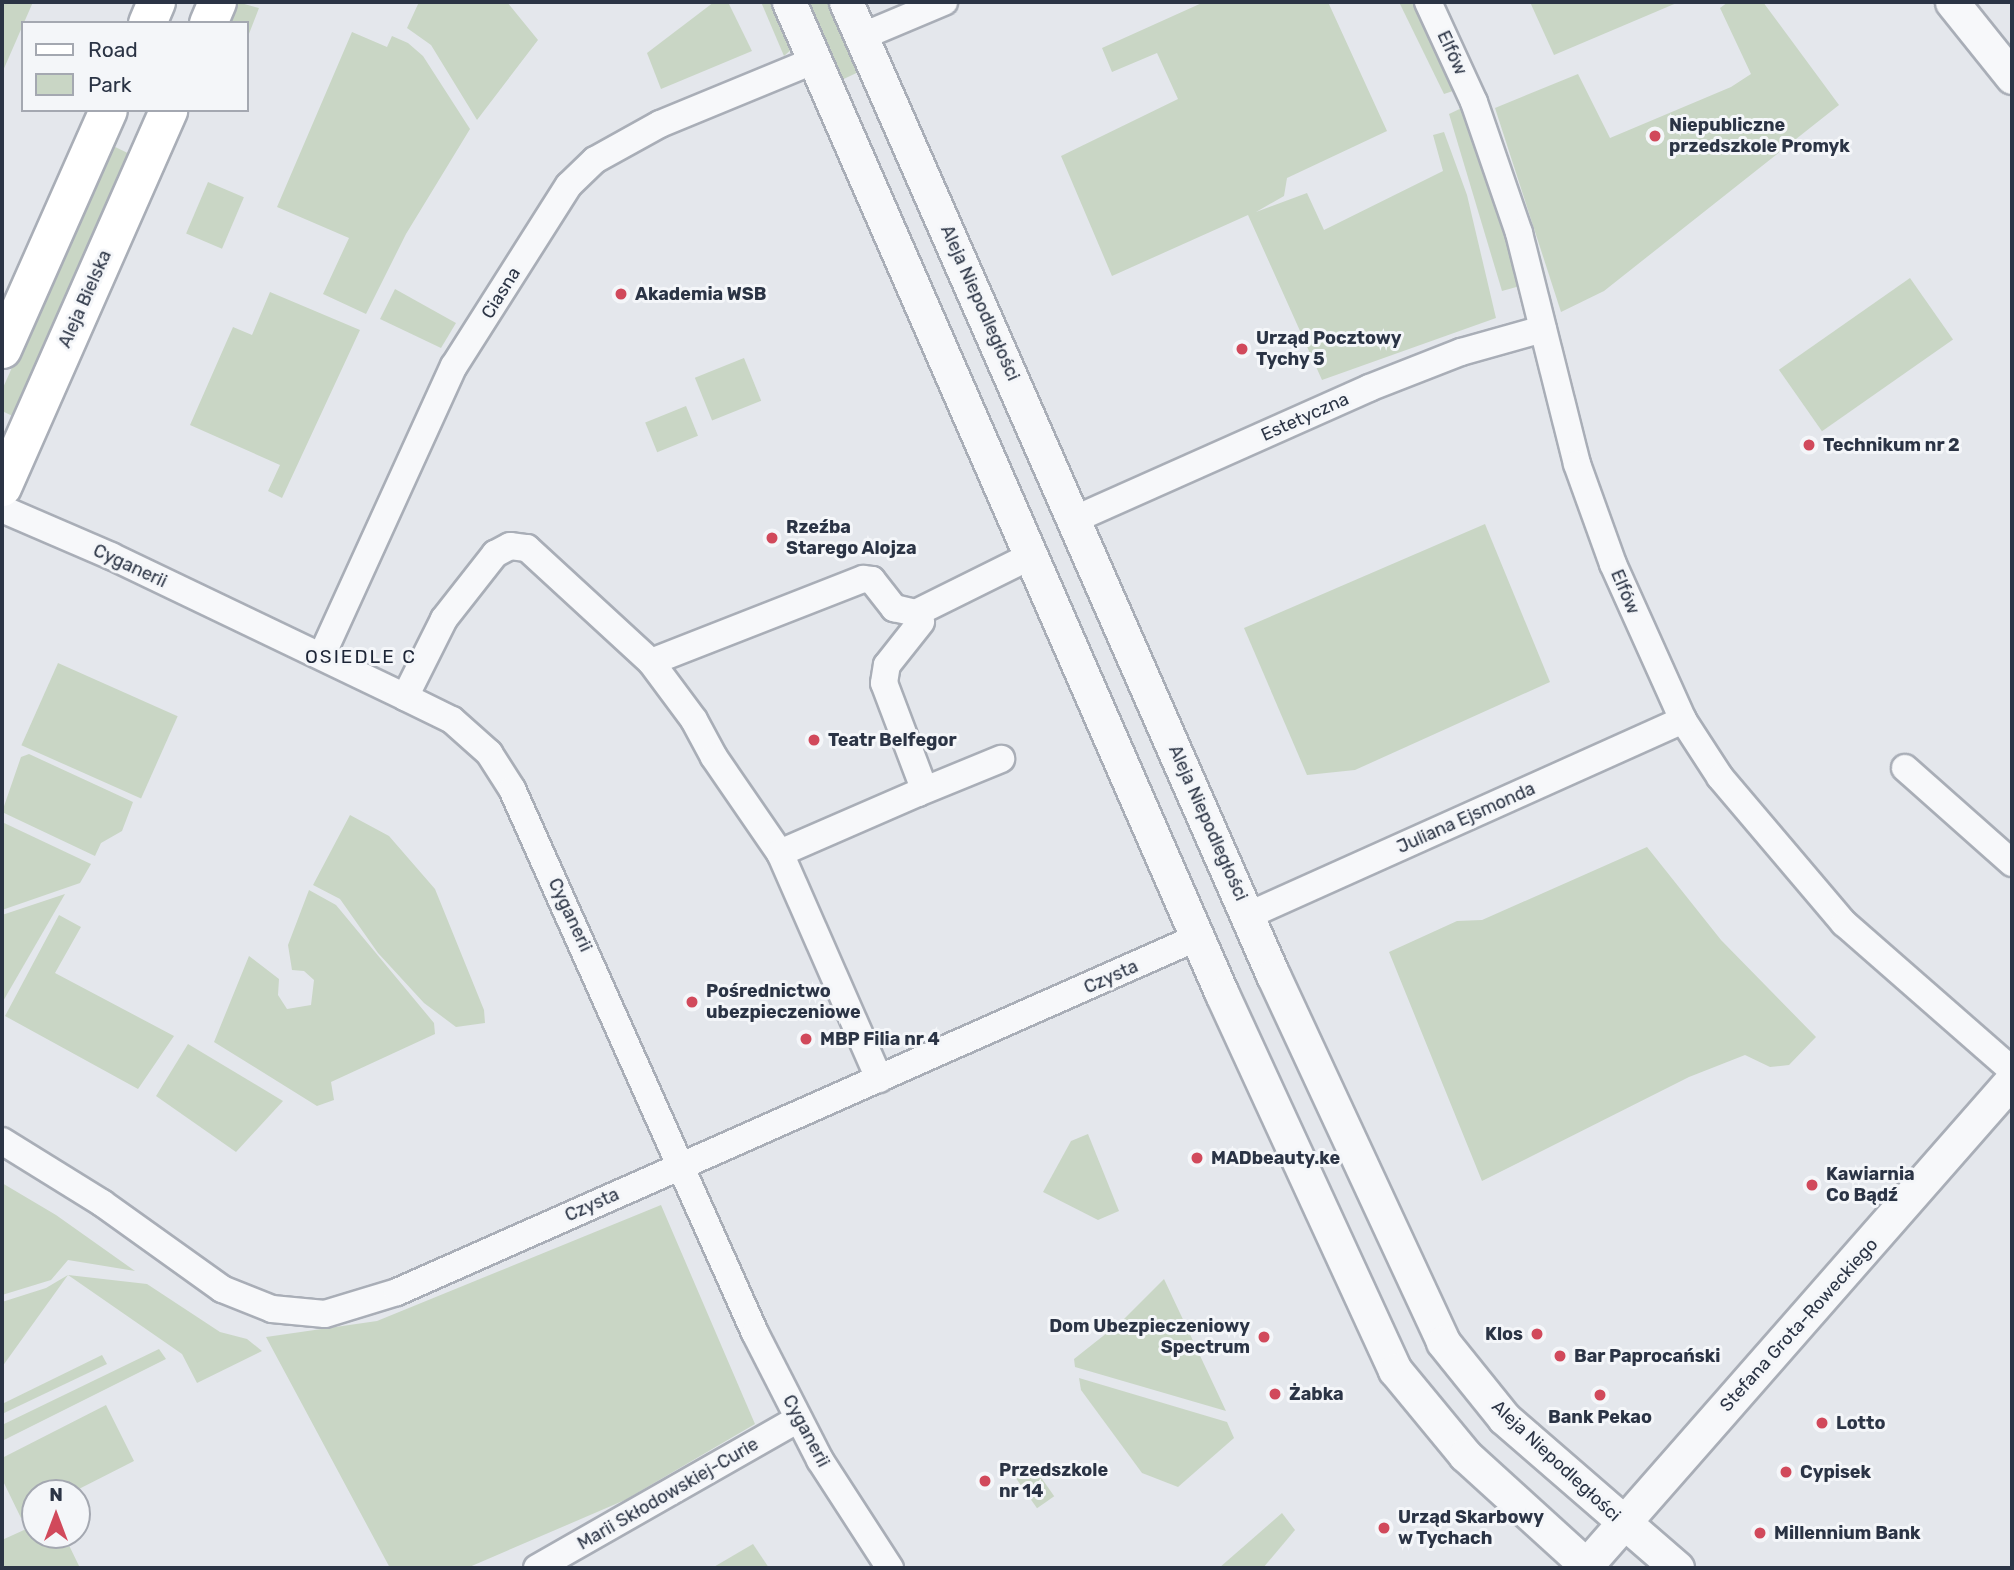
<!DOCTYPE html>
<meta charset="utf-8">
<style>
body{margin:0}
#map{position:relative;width:2014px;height:1570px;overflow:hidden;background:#e4e7ec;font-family:Rubik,sans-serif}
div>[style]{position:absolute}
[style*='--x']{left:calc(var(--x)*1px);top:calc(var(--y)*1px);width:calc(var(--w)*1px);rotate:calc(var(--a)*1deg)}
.green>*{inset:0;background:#c9d6c5;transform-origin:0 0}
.roads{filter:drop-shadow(2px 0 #a9aeb7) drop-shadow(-2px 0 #a9aeb7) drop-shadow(0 2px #a9aeb7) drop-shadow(0 -2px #a9aeb7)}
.minor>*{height:26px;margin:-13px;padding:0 13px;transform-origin:13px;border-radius:13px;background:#f7f8fa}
.tertiary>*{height:33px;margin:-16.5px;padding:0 16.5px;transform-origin:16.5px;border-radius:16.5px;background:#f7f8fa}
.secondary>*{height:37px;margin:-18.5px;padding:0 18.5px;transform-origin:18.5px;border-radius:18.5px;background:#fff}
.dots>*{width:19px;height:19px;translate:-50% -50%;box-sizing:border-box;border:4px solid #f4f6f9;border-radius:50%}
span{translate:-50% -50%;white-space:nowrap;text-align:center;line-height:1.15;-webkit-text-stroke:6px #f4f6f9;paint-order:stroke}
.street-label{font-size:18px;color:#2b3445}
.poi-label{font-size:18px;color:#2b3445;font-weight:700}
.left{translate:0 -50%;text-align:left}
.right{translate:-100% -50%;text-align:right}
.neighbourhood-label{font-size:19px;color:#1d2536;letter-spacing:2px}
.frame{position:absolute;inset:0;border:4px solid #2b3445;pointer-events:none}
.legend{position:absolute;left:21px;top:21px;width:228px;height:91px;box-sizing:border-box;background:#f4f6f9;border:2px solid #a4a8b1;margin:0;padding:9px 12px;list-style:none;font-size:21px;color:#2b3445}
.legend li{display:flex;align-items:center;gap:14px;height:35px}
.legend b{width:35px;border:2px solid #a4a8b1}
.north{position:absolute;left:21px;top:1479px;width:70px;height:70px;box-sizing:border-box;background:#f4f6f9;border:2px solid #a4a8b1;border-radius:50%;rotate:0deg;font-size:19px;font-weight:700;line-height:28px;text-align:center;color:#2b3445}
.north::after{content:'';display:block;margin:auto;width:24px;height:32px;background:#d1495b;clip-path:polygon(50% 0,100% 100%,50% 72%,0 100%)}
</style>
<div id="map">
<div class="green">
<div style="clip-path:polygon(2px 2px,33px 2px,2px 73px)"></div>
<div style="clip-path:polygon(237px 2px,259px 8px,247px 39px,247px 23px,228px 23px)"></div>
<div style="clip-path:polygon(419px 2px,507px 2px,538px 40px,477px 120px,431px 45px,407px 28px)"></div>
<div style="clip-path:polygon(714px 2px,728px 2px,752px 51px,661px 89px,647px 53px)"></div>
<div style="clip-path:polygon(761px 2px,781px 2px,793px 48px,784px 56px)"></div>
<div style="clip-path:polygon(800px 2px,832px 2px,865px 69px,833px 84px)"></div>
<div style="clip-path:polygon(1204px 2px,1328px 2px,1387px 131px,1287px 178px,1284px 196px,1256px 212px,1307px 193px,1324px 230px,1443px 171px,1433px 135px,1444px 132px,1467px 195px,1496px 318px,1322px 380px,1248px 215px,1112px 276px,1061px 156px,1178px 99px,1157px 53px,1112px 72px,1102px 48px)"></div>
<div style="clip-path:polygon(1399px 2px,1414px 2px,1456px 90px,1444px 94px)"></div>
<div style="clip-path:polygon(1530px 2px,1679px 2px,1554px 55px)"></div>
<div style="clip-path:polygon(1728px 2px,1763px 2px,1839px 105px,1604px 291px,1561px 312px,1495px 108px,1578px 74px,1610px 138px,1731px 87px,1751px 74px,1720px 8px)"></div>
<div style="clip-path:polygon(352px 32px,387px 47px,392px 36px,408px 43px,423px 56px,470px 129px,406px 234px,366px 314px,323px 294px,349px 238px,277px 207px)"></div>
<div style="clip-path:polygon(1468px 105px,1513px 235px,1520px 286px,1502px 291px,1449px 114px)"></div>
<div style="clip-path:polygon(111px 145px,136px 157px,19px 419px,2px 411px,2px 390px)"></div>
<div style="left:208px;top:182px;width:39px;height:56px;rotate:23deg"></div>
<div style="left:1910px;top:278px;width:75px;height:160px;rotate:55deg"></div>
<div style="clip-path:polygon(395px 289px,456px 323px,441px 348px,380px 319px)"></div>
<div style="clip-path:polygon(270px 292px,360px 330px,282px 498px,268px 491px,280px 465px,190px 425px,233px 327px,252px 335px)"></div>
<div style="left:744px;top:358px;width:46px;height:53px;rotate:68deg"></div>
<div style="left:686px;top:406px;width:32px;height:44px;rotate:68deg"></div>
<div style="clip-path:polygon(1485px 524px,1550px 682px,1355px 770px,1307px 775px,1244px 628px)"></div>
<div style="left:58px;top:663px;width:131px;height:90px;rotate:24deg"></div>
<div style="clip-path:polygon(29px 754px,133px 802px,122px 831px,101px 843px,95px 856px,2px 812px,21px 757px)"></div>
<div style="clip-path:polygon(350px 815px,389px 836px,435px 889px,484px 1010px,485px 1023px,456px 1027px,424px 1003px,378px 953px,340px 899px,313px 885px)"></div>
<div style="clip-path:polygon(2px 822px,91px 864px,80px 883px,2px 910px)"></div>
<div style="clip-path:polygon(1647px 847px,1721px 940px,1816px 1037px,1789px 1065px,1770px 1067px,1745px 1055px,1689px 1077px,1482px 1181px,1389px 952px,1457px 921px,1482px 920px)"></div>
<div style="clip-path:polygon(309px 890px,336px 905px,434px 1023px,435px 1034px,331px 1082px,334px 1100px,317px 1106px,214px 1042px,249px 956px,279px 979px,278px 995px,287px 1009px,311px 1005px,314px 980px,304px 971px,292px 970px,288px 945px)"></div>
<div style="clip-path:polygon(65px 894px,2px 1003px,2px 915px)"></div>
<div style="clip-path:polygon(59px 915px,81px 927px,55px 973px,174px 1036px,138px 1089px,5px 1016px)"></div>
<div style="clip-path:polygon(188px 1044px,283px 1101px,236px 1152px,156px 1096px)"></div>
<div style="clip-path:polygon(1088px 1134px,1119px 1211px,1098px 1220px,1043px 1192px,1071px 1141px)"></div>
<div style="clip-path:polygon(2px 1183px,56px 1215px,135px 1271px,68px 1260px,51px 1280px,2px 1295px)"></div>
<div style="clip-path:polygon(661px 1205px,755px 1424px,625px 1500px,467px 1568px,390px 1568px,266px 1337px,377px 1321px)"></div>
<div style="clip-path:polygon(68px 1275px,2px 1367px,2px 1302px,46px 1288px,68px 1275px,147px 1284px,220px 1332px,247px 1339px,262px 1351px,197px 1383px,182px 1354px)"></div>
<div style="clip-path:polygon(1164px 1279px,1226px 1411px,1075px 1367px,1074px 1359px,1122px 1321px)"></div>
<div style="clip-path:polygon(159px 1349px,166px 1359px,2px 1441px,2px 1425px)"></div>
<div style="clip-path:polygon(102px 1355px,107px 1364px,2px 1414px,2px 1404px)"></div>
<div style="clip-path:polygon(1079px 1378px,1227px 1422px,1234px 1438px,1178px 1487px,1142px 1473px,1081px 1390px)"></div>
<div style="clip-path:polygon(106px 1405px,134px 1461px,71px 1493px,35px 1493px,35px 1511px,21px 1518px,2px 1479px,2px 1458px)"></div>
<div style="left:1033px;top:1466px;width:37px;height:21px;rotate:55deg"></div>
<div style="clip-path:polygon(1282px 1513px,1295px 1530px,1263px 1568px,1219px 1568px)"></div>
<div style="clip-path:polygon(35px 1525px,35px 1535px,64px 1535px,80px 1568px,2px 1568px,2px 1540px)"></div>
<div style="clip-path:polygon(753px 1544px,769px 1568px,712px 1568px)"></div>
</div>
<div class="roads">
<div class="minor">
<div style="--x:1428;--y:2;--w:110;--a:65.3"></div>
<div style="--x:1474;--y:102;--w:139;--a:71"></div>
<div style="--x:1519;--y:233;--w:238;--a:75.9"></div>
<div style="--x:1577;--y:464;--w:106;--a:70.2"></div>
<div style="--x:1613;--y:564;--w:171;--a:65.8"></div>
<div style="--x:1683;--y:720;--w:68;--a:57"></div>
<div style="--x:1720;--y:777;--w:192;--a:49.7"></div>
<div style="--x:1844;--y:923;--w:223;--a:41.2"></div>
<div style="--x:863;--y:36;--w:88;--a:-22.8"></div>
<div style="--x:2;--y:509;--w:119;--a:23.3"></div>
<div style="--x:111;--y:556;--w:326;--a:25.6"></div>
<div style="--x:405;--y:697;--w:52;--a:26.1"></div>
<div style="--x:452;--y:720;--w:50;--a:41.7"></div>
<div style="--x:489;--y:753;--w:43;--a:57.4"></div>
<div style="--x:512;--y:789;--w:596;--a:65.93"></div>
<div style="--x:755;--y:1333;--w:143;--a:62.9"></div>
<div style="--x:820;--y:1460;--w:129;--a:57.1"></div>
<div style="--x:1073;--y:520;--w:324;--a:-24"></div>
<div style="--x:1369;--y:388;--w:99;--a:-21.4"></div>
<div style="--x:1461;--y:352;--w:85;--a:-15.7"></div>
<div style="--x:322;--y:655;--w:318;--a:-65.5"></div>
<div style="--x:454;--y:366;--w:214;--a:-57.6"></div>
<div style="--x:569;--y:185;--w:36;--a:-44"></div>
<div style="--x:595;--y:160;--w:74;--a:-29"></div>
<div style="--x:660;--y:124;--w:168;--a:-22.4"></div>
<div style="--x:651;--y:662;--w:228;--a:-21.4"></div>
<div style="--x:863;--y:579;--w:9;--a:6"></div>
<div style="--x:872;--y:580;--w:36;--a:52"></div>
<div style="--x:894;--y:608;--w:23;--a:13"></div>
<div style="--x:916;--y:613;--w:131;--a:-26.4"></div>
<div style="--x:405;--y:697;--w:87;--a:-63.4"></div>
<div style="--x:444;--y:619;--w:83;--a:-51.9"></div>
<div style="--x:495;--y:554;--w:17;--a:-28"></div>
<div style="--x:510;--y:546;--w:17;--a:7"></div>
<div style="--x:527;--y:548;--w:168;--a:42.6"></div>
<div style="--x:651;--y:662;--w:72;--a:53.4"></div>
<div style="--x:694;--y:720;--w:42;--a:61.6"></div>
<div style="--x:714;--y:757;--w:116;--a:55.5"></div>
<div style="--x:780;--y:853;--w:247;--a:66.3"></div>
<div style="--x:1905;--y:768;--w:143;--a:41.6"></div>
<div style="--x:918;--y:793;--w:90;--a:-22.3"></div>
<div style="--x:780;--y:853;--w:150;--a:-23.5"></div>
<div style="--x:918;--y:793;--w:9;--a:-54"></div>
<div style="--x:923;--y:786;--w:110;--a:-110.7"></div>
<div style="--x:884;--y:683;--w:18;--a:-81"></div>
<div style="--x:887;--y:665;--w:55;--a:-51.7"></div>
<div style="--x:1249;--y:915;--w:476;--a:-24.2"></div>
<div style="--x:2;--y:1141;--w:118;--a:31.8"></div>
<div style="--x:102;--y:1203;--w:148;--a:35.6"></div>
<div style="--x:222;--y:1289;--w:54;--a:21.8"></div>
<div style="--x:272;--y:1309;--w:53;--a:5.4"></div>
<div style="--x:325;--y:1314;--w:75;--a:-17"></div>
<div style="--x:397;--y:1292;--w:876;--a:-23.9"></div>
<div style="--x:537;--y:1568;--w:301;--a:-29.7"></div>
</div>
<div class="tertiary">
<div style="--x:789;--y:2;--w:1082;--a:66.42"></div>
<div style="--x:1222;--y:994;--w:414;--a:65.3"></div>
<div style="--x:1395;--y:1370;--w:110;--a:50.5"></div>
<div style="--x:1465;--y:1455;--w:168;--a:42.3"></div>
<div style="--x:846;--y:2;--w:1063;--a:66.31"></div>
<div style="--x:1273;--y:975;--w:404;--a:65.1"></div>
<div style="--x:1443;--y:1342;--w:97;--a:51.2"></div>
<div style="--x:1504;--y:1418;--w:229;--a:40.9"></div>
<div style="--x:1952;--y:2;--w:96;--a:51.3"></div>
<div style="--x:1584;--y:1568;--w:649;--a:-48.75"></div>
</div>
<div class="secondary">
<div style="--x:147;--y:23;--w:23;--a:-67"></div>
<div style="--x:208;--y:23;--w:23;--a:-67"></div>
<div style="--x:2;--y:349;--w:261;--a:-66.1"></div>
<div style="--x:2;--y:487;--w:412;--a:-66.2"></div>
</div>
</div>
<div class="dots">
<div style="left:1655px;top:136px;background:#d1495b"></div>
<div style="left:621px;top:294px;background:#d1495b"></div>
<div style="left:1242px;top:349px;background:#d1495b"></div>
<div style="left:1809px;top:445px;background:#d1495b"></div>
<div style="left:772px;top:538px;background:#d1495b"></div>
<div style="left:814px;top:740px;background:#d1495b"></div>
<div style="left:692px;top:1002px;background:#d1495b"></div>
<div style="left:806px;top:1039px;background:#d1495b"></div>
<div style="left:1197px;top:1158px;background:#d1495b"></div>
<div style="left:1812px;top:1185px;background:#d1495b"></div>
<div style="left:1537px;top:1334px;background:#d1495b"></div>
<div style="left:1264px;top:1337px;background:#d1495b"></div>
<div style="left:1560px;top:1356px;background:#d1495b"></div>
<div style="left:1275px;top:1394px;background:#d1495b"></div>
<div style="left:1600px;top:1395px;background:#d1495b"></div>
<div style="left:1822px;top:1423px;background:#d1495b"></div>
<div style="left:1786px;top:1472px;background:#d1495b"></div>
<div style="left:985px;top:1481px;background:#d1495b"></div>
<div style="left:1384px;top:1528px;background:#d1495b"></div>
<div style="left:1760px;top:1533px;background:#d1495b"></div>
</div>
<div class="street-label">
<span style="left:1452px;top:53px;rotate:65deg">Elfów</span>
<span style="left:501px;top:293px;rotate:-58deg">Ciasna</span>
<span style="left:85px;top:299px;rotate:-66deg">Aleja Bielska</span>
<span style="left:980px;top:303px;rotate:66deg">Aleja Niepodległości</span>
<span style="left:1305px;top:417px;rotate:-24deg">Estetyczna</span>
<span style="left:130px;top:566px;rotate:25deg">Cyganerii</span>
<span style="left:1625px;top:592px;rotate:67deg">Elfów</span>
<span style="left:1466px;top:818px;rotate:-24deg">Juliana Ejsmonda</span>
<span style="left:1208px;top:823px;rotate:66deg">Aleja Niepodległości</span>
<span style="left:570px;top:915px;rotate:65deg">Cyganerii</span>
<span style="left:1111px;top:977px;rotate:-24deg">Czysta</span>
<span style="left:592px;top:1205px;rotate:-24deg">Czysta</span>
<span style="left:1799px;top:1325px;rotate:-48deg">Stefana Grota-Roweckiego</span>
<span style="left:806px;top:1431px;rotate:62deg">Cyganerii</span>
<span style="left:1556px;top:1461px;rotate:43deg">Aleja Niepodległości</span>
<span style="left:668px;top:1494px;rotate:-30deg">Marii Skłodowskiej-Curie</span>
</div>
<div class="poi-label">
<span class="left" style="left:1669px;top:136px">Niepubliczne<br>przedszkole Promyk</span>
<span class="left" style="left:635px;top:294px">Akademia WSB</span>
<span class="left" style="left:1256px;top:349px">Urząd Pocztowy<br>Tychy 5</span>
<span class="left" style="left:1823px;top:445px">Technikum nr 2</span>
<span class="left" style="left:786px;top:538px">Rzeźba<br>Starego Alojza</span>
<span class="left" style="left:828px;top:740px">Teatr Belfegor</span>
<span class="left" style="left:706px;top:1002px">Pośrednictwo<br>ubezpieczeniowe</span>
<span class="left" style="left:820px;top:1039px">MBP Filia nr 4</span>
<span class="left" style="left:1211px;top:1158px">MADbeauty.ke</span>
<span class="left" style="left:1826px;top:1185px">Kawiarnia<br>Co Bądź</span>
<span class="right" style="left:1250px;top:1337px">Dom Ubezpieczeniowy<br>Spectrum</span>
<span class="right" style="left:1523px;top:1334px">Klos</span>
<span class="left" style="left:1574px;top:1356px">Bar Paprocański</span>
<span class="left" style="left:1289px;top:1394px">Żabka</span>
<span style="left:1600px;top:1417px">Bank Pekao</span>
<span class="left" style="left:1836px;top:1423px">Lotto</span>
<span class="left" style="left:999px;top:1481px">Przedszkole<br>nr 14</span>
<span class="left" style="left:1800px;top:1472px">Cypisek</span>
<span class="left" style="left:1398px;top:1528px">Urząd Skarbowy<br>w Tychach</span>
<span class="left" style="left:1774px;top:1533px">Millennium Bank</span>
</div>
<div class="neighbourhood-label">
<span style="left:361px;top:657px">OSIEDLE C</span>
</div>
<div class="frame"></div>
<ul class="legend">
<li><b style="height:9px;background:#fff"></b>Road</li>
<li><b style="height:19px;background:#c9d6c5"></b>Park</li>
</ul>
<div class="north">N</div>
</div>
